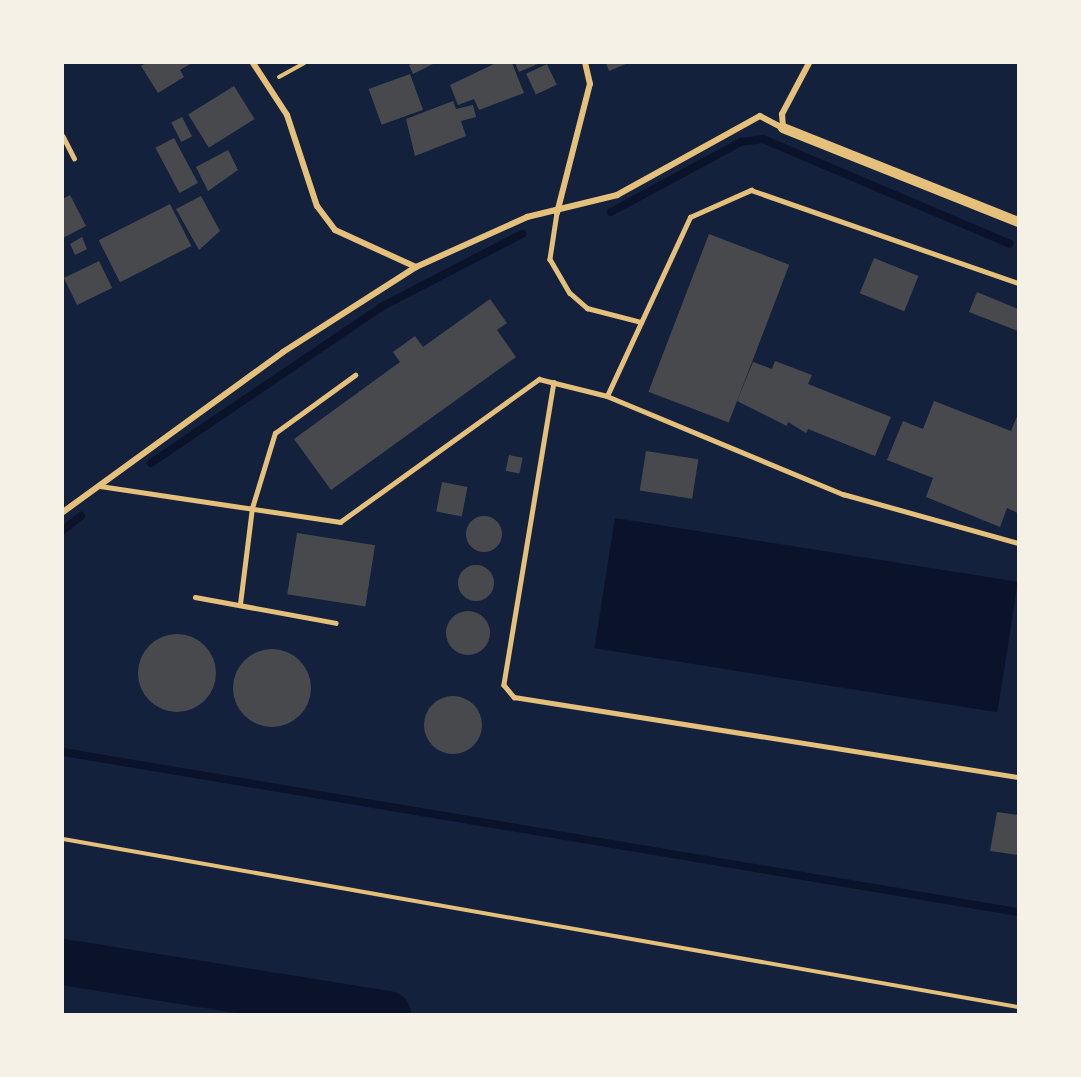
<!DOCTYPE html>
<style>
body{margin:0}
#map{position:relative;width:1081px;height:1077px;overflow:hidden;background:#14213d;font-family:"Archivo Narrow",sans-serif}
div>[style]{position:absolute}
[style*='--x']{left:calc(var(--x)*1px);top:calc(var(--y)*1px);width:calc(var(--w)*1px);rotate:calc(var(--a)*1deg)}
.water>*{inset:0;background:#0b132b;transform-origin:0 0}
.stream>*{height:8px;margin:-4px;padding:0 4px;transform-origin:4px;border-radius:4px;background:#0b132b}
.river>*{height:46px;margin:-23px;padding:0 23px;transform-origin:23px;border-radius:23px;background:#0b132b}
.building>*{inset:0;background:#48494c;transform-origin:0 0}
.round{border-radius:50%}
.path>*{height:4px;margin:-2px;padding:0 2px;transform-origin:2px;border-radius:2px;background:#e5c07b}
.service>*{height:4.5px;margin:-2.25px;padding:0 2.25px;transform-origin:2.25px;border-radius:2.25px;background:#e5c07b}
.minor>*{height:6px;margin:-3px;padding:0 3px;transform-origin:3px;border-radius:3px;background:#e5c07b}
.tertiary>*{height:10px;margin:-5px;padding:0 5px;transform-origin:5px;border-radius:5px;background:#e5c07b}
span{translate:-50% -50%;white-space:nowrap;text-align:center;line-height:1.15;-webkit-text-stroke:4.5px #f6f1e7;paint-order:stroke}
.frame{position:absolute;inset:0;border:64px solid #f6f1e7;pointer-events:none}
</style>
<div id="map">
<div class="water">
<div style="left:615px;top:518px;width:408px;height:132px;rotate:9deg"></div>
</div>
<div class="stream">
<div style="--x:611;--y:212;--w:148;--a:-28.3"></div>
<div style="--x:741;--y:142;--w:22;--a:-8"></div>
<div style="--x:763;--y:139;--w:268;--a:23"></div>
<div style="--x:151;--y:463;--w:280;--a:-34.1"></div>
<div style="--x:383;--y:306;--w:157;--a:-27.4"></div>
<div style="--x:63;--y:530;--w:23;--a:-38"></div>
<div style="--x:63;--y:752;--w:968;--a:9.51"></div>
</div>
<div class="river">
<div style="--x:63;--y:962;--w:329;--a:9.1"></div>
</div>
<div class="building">
<div style="clip-path:polygon(146px 63px,192px 63px,180px 70px,184px 77px,158px 93px,141px 66px)"></div>
<div style="clip-path:polygon(435px 63px,413px 74px,409px 65px,413px 63px)"></div>
<div style="clip-path:polygon(496px 63px,512px 63px,524px 93px,479px 110px,474px 99px,458px 105px,450px 85px)"></div>
<div style="clip-path:polygon(515px 63px,540px 63px,519px 72px)"></div>
<div style="clip-path:polygon(606px 63px,628px 63px,609px 71px)"></div>
<div style="left:547px;top:64px;width:23px;height:23px;rotate:65deg"></div>
<div style="left:410px;top:74px;width:38px;height:44px;rotate:70deg"></div>
<div style="left:234px;top:86px;width:39px;height:54px;rotate:58deg"></div>
<div style="clip-path:polygon(453px 101px,456px 109px,473px 105px,476px 117px,461px 121px,466px 136px,415px 156px,406px 119px)"></div>
<div style="left:182px;top:117px;width:22px;height:12px;rotate:63deg"></div>
<div style="left:174px;top:138px;width:51px;height:21px;rotate:62deg"></div>
<div style="clip-path:polygon(228px 150px,238px 170px,208px 191px,196px 167px)"></div>
<div style="clip-path:polygon(70px 195px,86px 226px,63px 238px,63px 199px)"></div>
<div style="clip-path:polygon(201px 196px,220px 231px,199px 250px,176px 209px)"></div>
<div style="left:170px;top:204px;width:47px;height:80px;rotate:63deg"></div>
<div style="left:709px;top:234px;width:86px;height:169px;rotate:21deg"></div>
<div style="clip-path:polygon(82px 237px,87px 249px,75px 255px,70px 244px)"></div>
<div style="left:874px;top:258px;width:48px;height:38px;rotate:22deg"></div>
<div style="left:99px;top:261px;width:30px;height:39px;rotate:64deg"></div>
<div style="clip-path:polygon(977px 292px,1018px 309px,1018px 331px,969px 312px)"></div>
<div style="clip-path:polygon(490px 299px,507px 323px,497px 330px,516px 357px,331px 490px,294px 439px,400px 362px,393px 352px,415px 336px,423px 347px)"></div>
<div style="clip-path:polygon(775px 361px,812px 375px,808px 384px,891px 417px,875px 456px,808px 429px,806px 433px,788px 422px,787px 426px,737px 401px,753px 362px,772px 369px)"></div>
<div style="clip-path:polygon(934px 401px,1011px 431px,1018px 414px,1018px 513px,1007px 508px,1000px 527px,926px 497px,933px 478px,887px 460px,903px 421px,923px 429px)"></div>
<div style="left:646px;top:451px;width:53px;height:40px;rotate:9deg"></div>
<div style="left:509px;top:455px;width:14px;height:16px;rotate:12deg"></div>
<div style="left:442px;top:482px;width:26px;height:30px;rotate:11deg"></div>
<div class="round" style="left:466px;top:516px;width:36px;height:36px"></div>
<div style="left:297px;top:533px;width:79px;height:62px;rotate:9deg"></div>
<div class="round" style="left:458px;top:565px;width:36px;height:36px"></div>
<div class="round" style="left:446px;top:611px;width:44px;height:44px"></div>
<div class="round" style="left:138px;top:634px;width:78px;height:78px"></div>
<div class="round" style="left:233px;top:649px;width:78px;height:78px"></div>
<div class="round" style="left:424px;top:696px;width:58px;height:58px"></div>
<div style="clip-path:polygon(997px 812px,1018px 815px,1018px 855px,990px 851px)"></div>
</div>
<div class="path">
<div style="--x:279;--y:77;--w:29;--a:-29"></div>
<div style="--x:63;--y:839;--w:970;--a:9.98"></div>
</div>
<div class="service">
<div style="--x:63;--y:136;--w:25;--a:63"></div>
<div style="--x:557;--y:213;--w:47;--a:98.7"></div>
<div style="--x:550;--y:259;--w:39;--a:60"></div>
<div style="--x:570;--y:293;--w:23;--a:41"></div>
<div style="--x:587;--y:308;--w:56;--a:14.5"></div>
<div style="--x:554;--y:382;--w:307;--a:99.4"></div>
<div style="--x:504;--y:685;--w:16;--a:50"></div>
<div style="--x:514;--y:697;--w:510;--a:9.02"></div>
<div style="--x:607;--y:396;--w:197;--a:-65.1"></div>
<div style="--x:690;--y:217;--w:67;--a:-23.9"></div>
<div style="--x:751;--y:190;--w:283;--a:19.2"></div>
<div style="--x:100;--y:486;--w:243;--a:8.5"></div>
<div style="--x:340;--y:522;--w:245;--a:-35.7"></div>
<div style="--x:539;--y:379;--w:70;--a:14"></div>
<div style="--x:607;--y:396;--w:256;--a:22.6"></div>
<div style="--x:843;--y:494;--w:182;--a:15.6"></div>
<div style="--x:195;--y:597;--w:143;--a:10.4"></div>
<div style="--x:240;--y:604;--w:97;--a:-82.9"></div>
<div style="--x:252;--y:508;--w:78;--a:-73"></div>
<div style="--x:275;--y:433;--w:99;--a:-35.9"></div>
</div>
<div class="minor">
<div style="--x:253;--y:63;--w:62;--a:56.8"></div>
<div style="--x:287;--y:115;--w:96;--a:71.8"></div>
<div style="--x:317;--y:206;--w:30;--a:53"></div>
<div style="--x:335;--y:230;--w:89;--a:24.6"></div>
<div style="--x:783;--y:128;--w:14;--a:-94"></div>
<div style="--x:782;--y:114;--w:58;--a:-62.1"></div>
<div style="--x:557;--y:213;--w:133;--a:-75.7"></div>
<div style="--x:590;--y:84;--w:22;--a:-103"></div>
<div style="--x:63;--y:512;--w:272;--a:-36"></div>
<div style="--x:283;--y:352;--w:158;--a:-32.6"></div>
<div style="--x:416;--y:267;--w:122;--a:-24.2"></div>
<div style="--x:527;--y:217;--w:93;--a:-13.7"></div>
<div style="--x:617;--y:195;--w:163;--a:-28.9"></div>
<div style="--x:760;--y:116;--w:26;--a:28"></div>
</div>
<div class="tertiary">
<div style="--x:783;--y:128;--w:253;--a:21.8"></div>
</div>
<div class="frame"></div>
</div>
